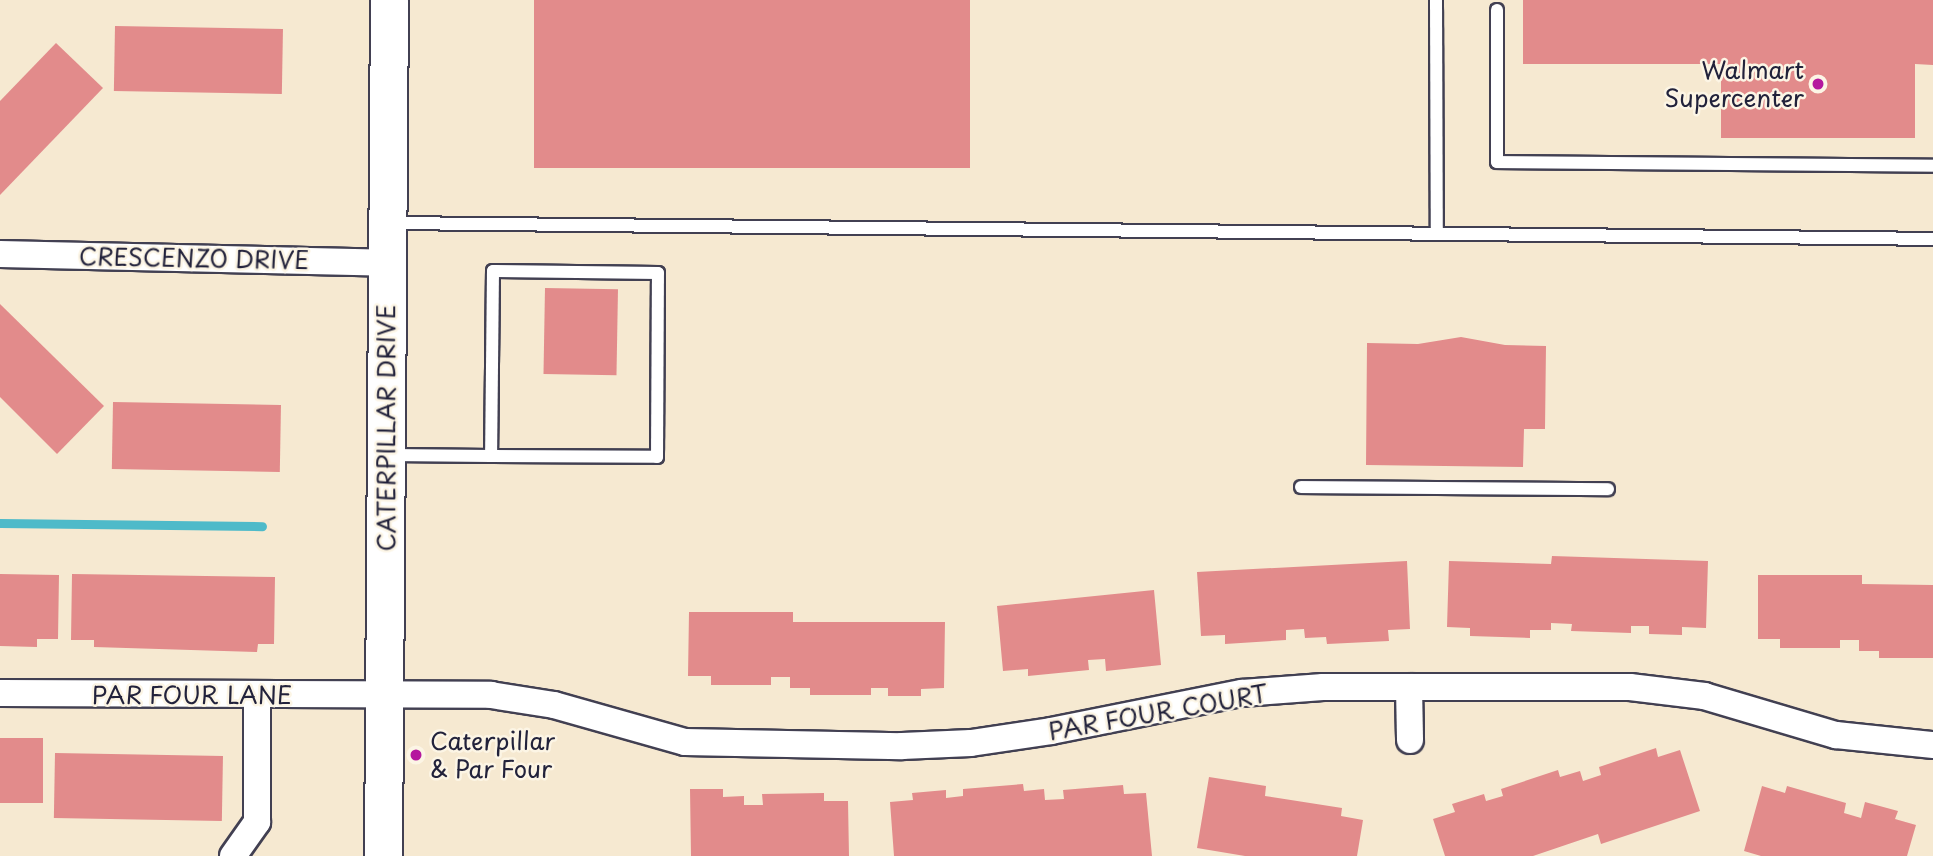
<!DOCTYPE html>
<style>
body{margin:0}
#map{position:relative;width:1933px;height:856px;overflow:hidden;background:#f6e9d1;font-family:"Playpen Sans",sans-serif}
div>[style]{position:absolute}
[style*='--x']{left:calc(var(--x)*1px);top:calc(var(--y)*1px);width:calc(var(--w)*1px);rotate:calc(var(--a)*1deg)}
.stream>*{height:9px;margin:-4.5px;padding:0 4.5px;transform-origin:4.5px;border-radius:4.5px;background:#4ebac9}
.building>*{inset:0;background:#e28b8b;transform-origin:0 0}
.roads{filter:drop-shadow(2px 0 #424052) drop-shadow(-2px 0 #424052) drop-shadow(0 2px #424052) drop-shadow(0 -2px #424052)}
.lane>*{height:12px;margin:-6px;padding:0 6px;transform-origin:6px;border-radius:6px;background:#fff}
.street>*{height:26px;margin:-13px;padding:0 13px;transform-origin:13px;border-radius:13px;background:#fff}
.secondary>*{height:37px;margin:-18.5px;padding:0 18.5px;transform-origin:18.5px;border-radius:18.5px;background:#fff}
.dots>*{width:19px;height:19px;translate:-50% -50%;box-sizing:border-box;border:4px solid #fcf5e5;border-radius:50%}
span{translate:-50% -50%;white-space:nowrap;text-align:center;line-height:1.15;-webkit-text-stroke:5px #fcf5e5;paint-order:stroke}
.poi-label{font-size:24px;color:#22223b}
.right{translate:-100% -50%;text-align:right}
.left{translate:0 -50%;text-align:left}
.street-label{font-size:24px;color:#22223b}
</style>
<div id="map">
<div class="stream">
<div style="--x:0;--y:523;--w:262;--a:0.7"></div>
</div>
<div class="building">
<div style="left:534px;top:0;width:436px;height:168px"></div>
<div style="clip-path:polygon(1523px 0,1933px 0,1933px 65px,1915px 64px,1915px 138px,1721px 138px,1721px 64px,1523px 64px)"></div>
<div style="left:115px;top:26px;width:168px;height:65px;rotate:1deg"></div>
<div style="clip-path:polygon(56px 43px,103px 88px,0 195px,0 101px)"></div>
<div style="left:545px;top:288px;width:73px;height:86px;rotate:1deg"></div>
<div style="clip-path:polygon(0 304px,104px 406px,57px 454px,0 397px)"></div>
<div style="clip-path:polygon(1461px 337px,1505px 345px,1546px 346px,1545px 429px,1524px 429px,1523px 467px,1366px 465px,1367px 343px,1418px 344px)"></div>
<div style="left:113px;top:402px;width:168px;height:67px;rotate:1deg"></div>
<div style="clip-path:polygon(1552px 556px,1708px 561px,1706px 628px,1682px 627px,1682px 635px,1649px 634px,1649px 626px,1631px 626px,1631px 633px,1571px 631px,1572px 624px,1551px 623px,1551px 630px,1530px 630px,1530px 638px,1470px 636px,1470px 628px,1447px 627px,1449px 561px,1551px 564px)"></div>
<div style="clip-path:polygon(1407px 561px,1410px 629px,1388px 630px,1389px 641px,1327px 644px,1326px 637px,1305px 638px,1304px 629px,1286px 630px,1286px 640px,1225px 644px,1225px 635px,1201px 636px,1197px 572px)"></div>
<div style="clip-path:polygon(0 574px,59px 575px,58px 639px,37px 639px,37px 647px,0 646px)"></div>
<div style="clip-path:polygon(72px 574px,275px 577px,274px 644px,258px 644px,257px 652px,94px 647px,94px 640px,71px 640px)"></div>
<div style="clip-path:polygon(1758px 575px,1862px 575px,1862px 584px,1933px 585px,1933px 658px,1879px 658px,1879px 651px,1859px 651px,1859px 640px,1840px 640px,1840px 648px,1780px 648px,1780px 639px,1758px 639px)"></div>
<div style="clip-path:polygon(1154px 590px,1161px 665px,1106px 671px,1105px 659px,1088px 660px,1089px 670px,1028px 676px,1028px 669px,1003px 671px,997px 606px)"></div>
<div style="clip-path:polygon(689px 612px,793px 612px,793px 622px,945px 622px,944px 688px,921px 689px,921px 696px,888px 696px,888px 688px,871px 688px,871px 695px,810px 695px,810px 688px,790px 688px,790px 677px,771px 677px,771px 685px,711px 685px,711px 676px,688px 676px)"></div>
<div style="left:0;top:738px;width:43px;height:65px"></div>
<div style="clip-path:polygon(1656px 748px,1658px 757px,1680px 750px,1700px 811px,1601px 844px,1598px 834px,1533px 856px,1445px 856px,1433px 819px,1455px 812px,1452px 804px,1484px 794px,1486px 801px,1503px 796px,1501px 789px,1558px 770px,1560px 777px,1580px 771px,1583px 781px,1601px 775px,1599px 767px)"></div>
<div style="left:55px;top:753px;width:168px;height:65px;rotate:1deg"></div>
<div style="clip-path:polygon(1209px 777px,1266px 786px,1265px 796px,1342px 808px,1341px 816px,1363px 820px,1357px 856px,1245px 856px,1197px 848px)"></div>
<div style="clip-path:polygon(1023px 784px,1024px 791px,1044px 789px,1045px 800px,1064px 799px,1063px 790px,1123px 785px,1124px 794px,1146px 793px,1152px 856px,894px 856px,890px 802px,913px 800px,912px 793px,946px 790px,946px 798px,963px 796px,963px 789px)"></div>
<div style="clip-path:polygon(1762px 786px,1785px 793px,1787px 786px,1846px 803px,1844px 813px,1861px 818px,1865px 802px,1898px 811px,1895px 819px,1916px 825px,1907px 856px,1761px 856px,1744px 851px)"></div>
<div style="clip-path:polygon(690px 789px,723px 789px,723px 797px,744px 796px,744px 805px,763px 805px,762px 794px,824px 793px,824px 801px,848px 801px,849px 856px,691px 856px)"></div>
</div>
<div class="roads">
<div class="lane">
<div style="--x:1436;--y:0;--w:232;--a:89.8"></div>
<div style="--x:1497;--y:10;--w:152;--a:90"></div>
<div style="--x:1497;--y:162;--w:436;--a:0.5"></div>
<div style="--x:391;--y:223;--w:1542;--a:0.59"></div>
<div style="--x:390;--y:455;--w:101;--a:0.6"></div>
<div style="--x:491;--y:456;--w:166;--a:0.3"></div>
<div style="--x:657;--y:457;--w:184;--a:-89.7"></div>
<div style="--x:658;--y:273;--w:165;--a:-179.3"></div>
<div style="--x:493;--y:271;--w:185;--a:90.6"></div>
<div style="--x:1301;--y:487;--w:307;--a:0.4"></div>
</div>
<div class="street">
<div style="--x:0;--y:254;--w:387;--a:1.3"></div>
<div style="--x:1409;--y:687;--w:53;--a:88.9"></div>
<div style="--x:0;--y:693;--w:491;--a:0.2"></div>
<div style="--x:491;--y:695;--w:64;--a:9"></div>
<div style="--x:554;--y:705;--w:136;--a:15.8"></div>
<div style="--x:685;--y:742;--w:217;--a:1.1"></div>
<div style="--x:902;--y:746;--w:69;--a:-2.5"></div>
<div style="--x:971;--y:743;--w:81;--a:-8.5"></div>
<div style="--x:1051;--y:731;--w:195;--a:-11.3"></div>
<div style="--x:1242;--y:693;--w:81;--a:-4.2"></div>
<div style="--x:1323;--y:687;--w:307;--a:0"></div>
<div style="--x:1630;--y:687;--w:75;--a:6.9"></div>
<div style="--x:1704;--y:696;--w:138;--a:16.5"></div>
<div style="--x:1836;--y:735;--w:98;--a:5.9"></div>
<div style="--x:233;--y:856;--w:42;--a:-54.8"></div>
<div style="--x:257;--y:822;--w:126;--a:-90"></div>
</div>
<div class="secondary">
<div style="--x:383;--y:856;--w:856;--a:-89.6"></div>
</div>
</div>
<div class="dots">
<div style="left:1818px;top:84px;background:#b5179e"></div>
<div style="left:416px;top:755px;background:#b5179e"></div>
</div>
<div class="poi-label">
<span class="right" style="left:1804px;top:84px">Walmart<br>Supercenter</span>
<span class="left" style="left:430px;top:755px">Caterpillar<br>&amp; Par Four</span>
</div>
<div class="street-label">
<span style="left:194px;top:258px;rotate:1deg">CRESCENZO DRIVE</span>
<span style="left:386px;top:428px;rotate:-90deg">CATERPILLAR DRIVE</span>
<span style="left:192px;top:695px">PAR FOUR LANE</span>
<span style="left:1158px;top:712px;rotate:-10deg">PAR FOUR COURT</span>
</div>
</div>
